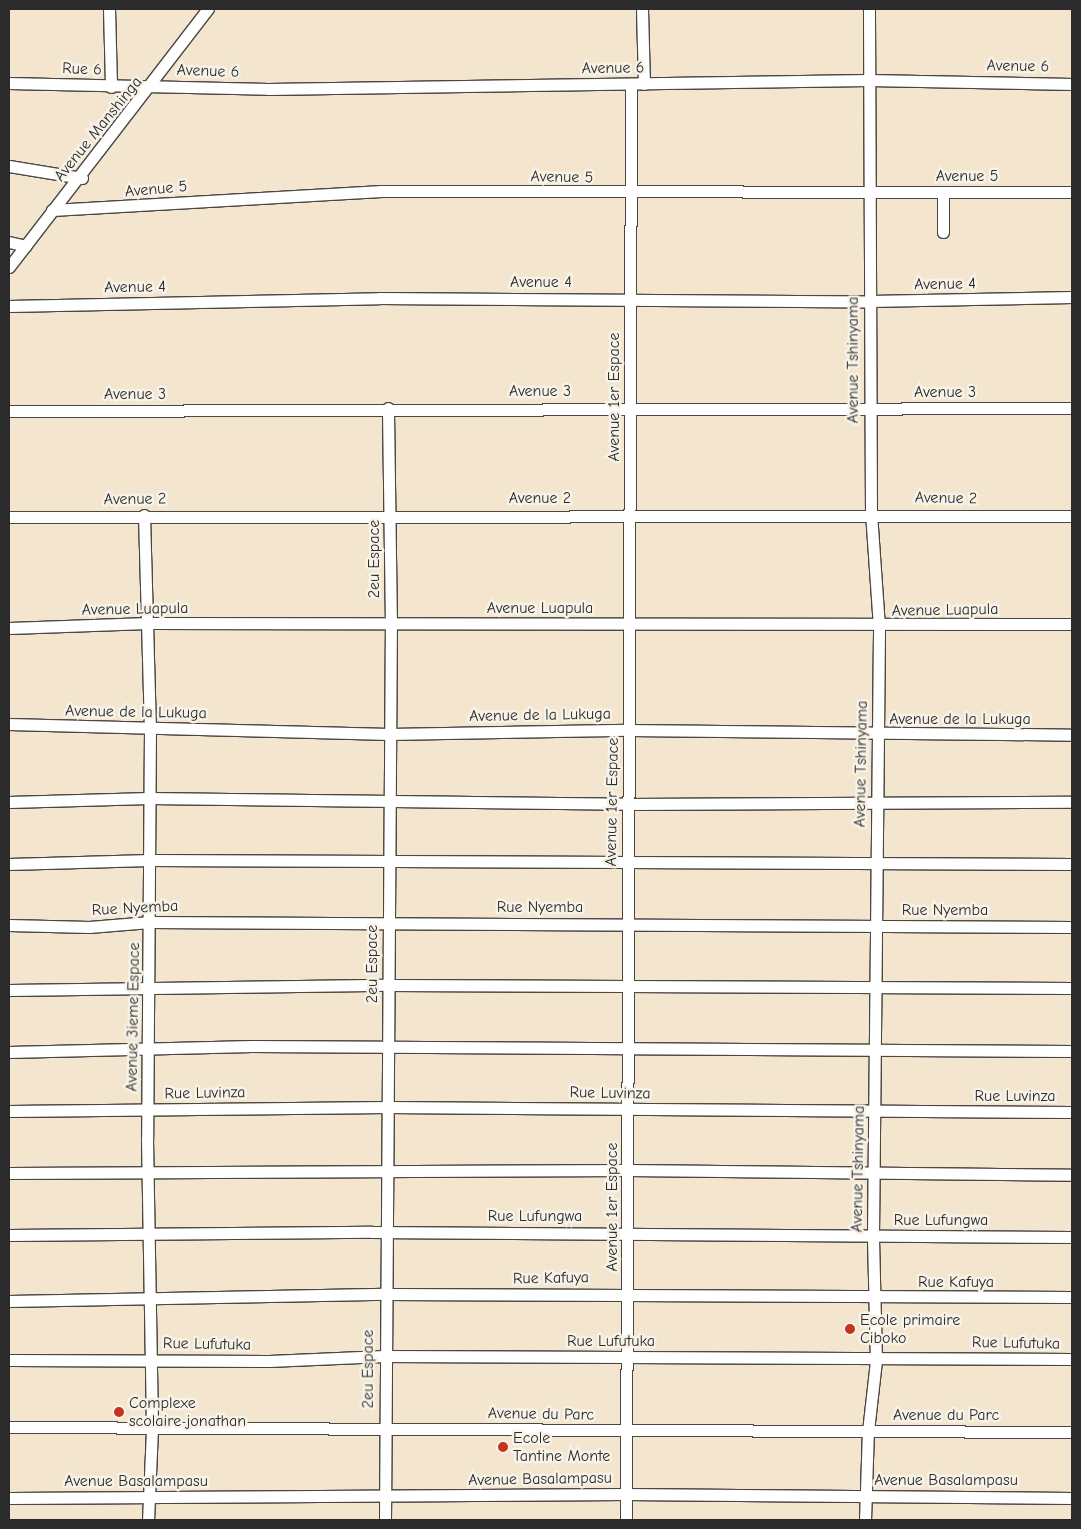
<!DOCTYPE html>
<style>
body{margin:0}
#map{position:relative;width:1081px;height:1529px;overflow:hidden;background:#f3e5ce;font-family:"Comic Neue",sans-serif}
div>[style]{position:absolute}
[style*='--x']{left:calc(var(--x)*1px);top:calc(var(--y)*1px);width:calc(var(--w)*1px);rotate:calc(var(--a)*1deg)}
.roads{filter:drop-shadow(1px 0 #494743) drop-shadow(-1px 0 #494743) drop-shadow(0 1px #494743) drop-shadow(0 -1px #494743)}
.minor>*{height:11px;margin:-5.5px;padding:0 5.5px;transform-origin:5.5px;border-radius:5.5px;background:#fff}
.dots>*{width:14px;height:14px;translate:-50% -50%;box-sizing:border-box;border:2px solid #f7f3e8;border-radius:50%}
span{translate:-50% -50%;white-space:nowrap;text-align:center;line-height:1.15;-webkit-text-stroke:5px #f7f3e8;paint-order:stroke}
.street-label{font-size:16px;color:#2b2b2b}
.poi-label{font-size:16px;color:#2b2b2b}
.left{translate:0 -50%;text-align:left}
.frame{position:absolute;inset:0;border:10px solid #2b2b2b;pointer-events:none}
</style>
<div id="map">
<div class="roads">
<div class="minor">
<div style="--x:109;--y:9;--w:78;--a:88.5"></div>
<div style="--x:642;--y:9;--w:75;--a:88.5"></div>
<div style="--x:9;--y:83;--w:259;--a:1.3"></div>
<div style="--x:268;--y:89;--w:600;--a:-0.86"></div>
<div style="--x:868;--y:80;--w:204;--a:1.1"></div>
<div style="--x:9;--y:166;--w:74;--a:9.3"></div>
<div style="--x:943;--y:193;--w:39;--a:90"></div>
<div style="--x:52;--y:210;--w:330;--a:-3.3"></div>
<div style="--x:381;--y:191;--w:691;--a:0.08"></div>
<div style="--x:9;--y:242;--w:17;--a:13"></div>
<div style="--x:9;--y:267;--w:326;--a:-52.4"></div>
<div style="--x:9;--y:306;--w:370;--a:-1.2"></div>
<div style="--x:379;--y:298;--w:490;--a:0.4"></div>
<div style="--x:869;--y:301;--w:203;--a:-1.1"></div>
<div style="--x:9;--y:411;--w:1063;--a:-0.16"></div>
<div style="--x:144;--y:515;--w:214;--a:88.4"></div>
<div style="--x:150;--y:729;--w:410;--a:90.4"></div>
<div style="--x:147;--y:1139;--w:290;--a:89"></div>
<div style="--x:152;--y:1429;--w:91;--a:92.5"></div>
<div style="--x:9;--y:517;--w:1063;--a:-0.05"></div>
<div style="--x:9;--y:628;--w:139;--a:-2.1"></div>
<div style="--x:148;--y:623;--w:924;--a:0.06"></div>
<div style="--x:9;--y:724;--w:380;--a:1.5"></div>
<div style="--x:389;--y:734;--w:240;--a:-1"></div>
<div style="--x:629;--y:730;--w:443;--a:0.6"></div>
<div style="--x:9;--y:802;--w:140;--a:-1.6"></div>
<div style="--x:149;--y:798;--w:479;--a:0.7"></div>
<div style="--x:628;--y:804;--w:444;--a:-0.3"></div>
<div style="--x:9;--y:864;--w:141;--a:-1.6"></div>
<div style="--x:150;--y:860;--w:922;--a:0.25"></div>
<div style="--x:9;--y:925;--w:80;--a:1.4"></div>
<div style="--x:89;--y:927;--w:61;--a:-4.7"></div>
<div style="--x:150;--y:922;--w:922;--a:0.31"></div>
<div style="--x:9;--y:990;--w:380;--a:-0.8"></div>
<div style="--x:389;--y:985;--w:683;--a:0.25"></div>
<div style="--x:9;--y:1052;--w:243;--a:-1.4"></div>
<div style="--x:252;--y:1046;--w:820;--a:0.35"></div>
<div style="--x:9;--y:1111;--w:378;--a:-0.6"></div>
<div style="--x:387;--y:1107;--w:685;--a:0.42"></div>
<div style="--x:9;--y:1173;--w:619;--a:-0.28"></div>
<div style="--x:628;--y:1170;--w:444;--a:0.6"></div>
<div style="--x:9;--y:1235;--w:363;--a:-0.5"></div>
<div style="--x:372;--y:1232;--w:700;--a:0.41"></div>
<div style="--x:9;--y:1301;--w:377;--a:-1.1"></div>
<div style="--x:386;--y:1294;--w:686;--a:0.25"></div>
<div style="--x:9;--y:1360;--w:260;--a:0.2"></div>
<div style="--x:269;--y:1361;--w:115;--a:-2.5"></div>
<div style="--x:384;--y:1356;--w:688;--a:0.25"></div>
<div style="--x:9;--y:1427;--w:1063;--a:0.27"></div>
<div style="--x:9;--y:1498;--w:616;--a:-0.37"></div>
<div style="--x:625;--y:1494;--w:447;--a:0.5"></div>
<div style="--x:385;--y:1520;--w:894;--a:-89.62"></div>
<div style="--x:391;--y:626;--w:218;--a:-90.8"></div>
<div style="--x:626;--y:1520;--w:1436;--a:-89.8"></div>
<div style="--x:865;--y:1520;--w:89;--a:-88.1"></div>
<div style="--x:868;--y:1431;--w:70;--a:-83.5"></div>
<div style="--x:876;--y:1361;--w:126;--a:-91.4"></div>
<div style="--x:873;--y:1235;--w:608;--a:-89.43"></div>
<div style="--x:879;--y:627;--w:114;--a:-94"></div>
<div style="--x:871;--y:513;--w:504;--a:-90.23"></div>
</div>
</div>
<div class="dots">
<div style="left:850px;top:1329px;background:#c8321e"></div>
<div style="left:119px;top:1412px;background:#c8321e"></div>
<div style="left:503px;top:1447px;background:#c8321e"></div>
</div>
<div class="street-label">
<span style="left:1018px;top:66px;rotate:1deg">Avenue 6</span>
<span style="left:613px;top:68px;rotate:-1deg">Avenue 6</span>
<span style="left:82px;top:69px;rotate:2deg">Rue 6</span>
<span style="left:208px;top:71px;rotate:2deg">Avenue 6</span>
<span style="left:98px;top:129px;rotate:-51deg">Avenue Manshinga</span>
<span style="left:967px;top:176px">Avenue 5</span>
<span style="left:562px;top:177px;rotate:1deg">Avenue 5</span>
<span style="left:156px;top:189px;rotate:-5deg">Avenue 5</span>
<span style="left:541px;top:282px">Avenue 4</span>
<span style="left:945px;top:284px;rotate:-1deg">Avenue 4</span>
<span style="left:135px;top:287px;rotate:-1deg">Avenue 4</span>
<span style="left:853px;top:360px;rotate:-90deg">Avenue Tshinyama</span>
<span style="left:540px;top:391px">Avenue 3</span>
<span style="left:945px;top:392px">Avenue 3</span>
<span style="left:135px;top:394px">Avenue 3</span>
<span style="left:614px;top:397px;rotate:-90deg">Avenue 1er Espace</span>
<span style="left:540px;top:498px">Avenue 2</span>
<span style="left:946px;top:498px;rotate:1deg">Avenue 2</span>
<span style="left:135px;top:499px;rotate:-1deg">Avenue 2</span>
<span style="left:374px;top:559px;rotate:-90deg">2eu Espace</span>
<span style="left:540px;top:608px">Avenue Luapula</span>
<span style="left:135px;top:609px;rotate:-1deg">Avenue Luapula</span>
<span style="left:945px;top:610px;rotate:-1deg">Avenue Luapula</span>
<span style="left:136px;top:712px;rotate:1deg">Avenue de la Lukuga</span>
<span style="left:540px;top:715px;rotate:-1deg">Avenue de la Lukuga</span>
<span style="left:960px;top:719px">Avenue de la Lukuga</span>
<span style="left:861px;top:764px;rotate:-89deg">Avenue Tshinyama</span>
<span style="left:612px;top:802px;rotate:-89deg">Avenue 1er Espace</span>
<span style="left:540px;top:907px">Rue Nyemba</span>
<span style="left:135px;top:908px;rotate:-3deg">Rue Nyemba</span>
<span style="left:945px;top:910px">Rue Nyemba</span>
<span style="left:372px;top:964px;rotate:-90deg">2eu Espace</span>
<span style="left:133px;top:1017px;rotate:-89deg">Avenue 3ieme Espace</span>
<span style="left:205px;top:1093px;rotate:-1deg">Rue Luvinza</span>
<span style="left:610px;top:1093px;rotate:1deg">Rue Luvinza</span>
<span style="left:1015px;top:1096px">Rue Luvinza</span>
<span style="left:858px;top:1169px;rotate:-89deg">Avenue Tshinyama</span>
<span style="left:612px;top:1207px;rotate:-90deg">Avenue 1er Espace</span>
<span style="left:535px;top:1216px">Rue Lufungwa</span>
<span style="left:941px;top:1220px">Rue Lufungwa</span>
<span style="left:551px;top:1278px;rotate:-1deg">Rue Kafuya</span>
<span style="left:956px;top:1282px">Rue Kafuya</span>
<span style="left:611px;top:1341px">Rue Lufutuka</span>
<span style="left:1016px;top:1343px;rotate:1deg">Rue Lufutuka</span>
<span style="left:207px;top:1344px;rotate:1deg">Rue Lufutuka</span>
<span style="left:368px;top:1369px;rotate:-90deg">2eu Espace</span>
<span style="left:541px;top:1414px;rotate:1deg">Avenue du Parc</span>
<span style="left:946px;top:1415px">Avenue du Parc</span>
<span style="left:540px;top:1479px;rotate:-1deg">Avenue Basalampasu</span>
<span style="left:946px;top:1480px">Avenue Basalampasu</span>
<span style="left:136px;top:1481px">Avenue Basalampasu</span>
</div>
<div class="poi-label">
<span class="left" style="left:860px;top:1329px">Ecole primaire<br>Ciboko</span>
<span class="left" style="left:129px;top:1412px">Complexe<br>scolaire jonathan</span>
<span class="left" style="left:513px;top:1447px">Ecole<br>Tantine Monte</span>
</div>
<div class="frame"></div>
</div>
